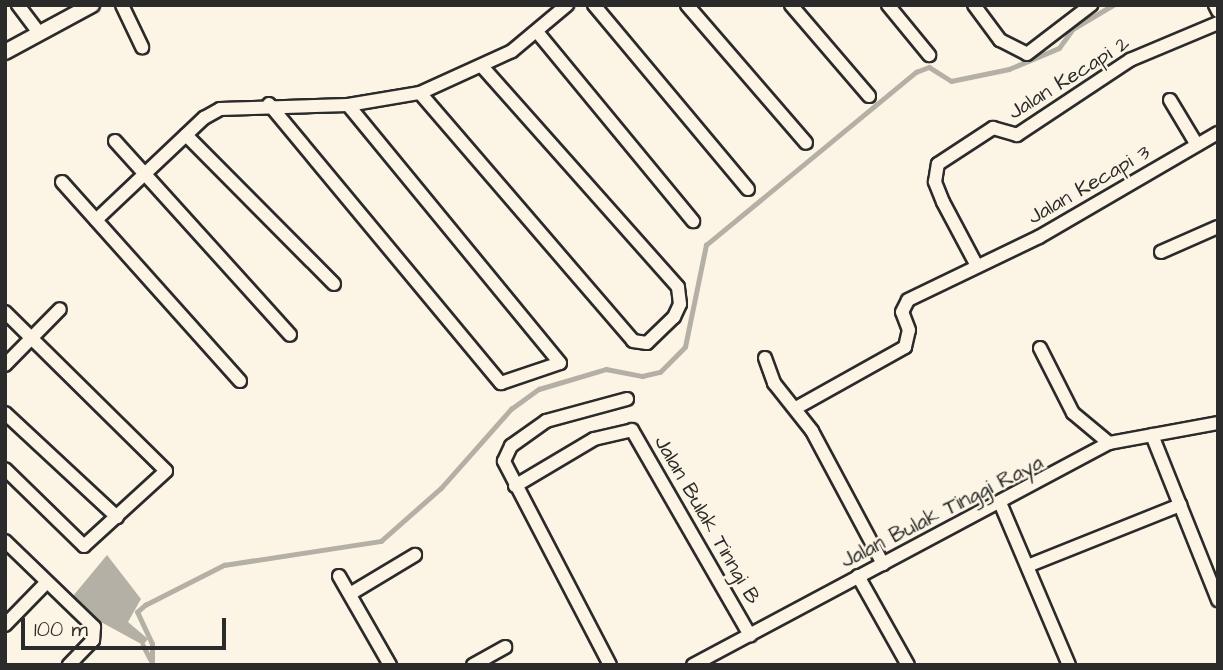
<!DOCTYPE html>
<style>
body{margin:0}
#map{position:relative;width:1223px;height:670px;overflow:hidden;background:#fcf5e5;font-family:"Architects Daughter",sans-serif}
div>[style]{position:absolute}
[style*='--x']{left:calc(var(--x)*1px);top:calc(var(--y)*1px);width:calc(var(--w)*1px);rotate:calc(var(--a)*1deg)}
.water>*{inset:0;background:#b4b0a5}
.stream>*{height:4.5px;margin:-2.25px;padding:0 2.25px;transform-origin:2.25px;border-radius:2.25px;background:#b4b0a5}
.roads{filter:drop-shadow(2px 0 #2b2b2b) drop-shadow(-2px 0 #2b2b2b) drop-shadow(0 2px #2b2b2b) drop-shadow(0 -2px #2b2b2b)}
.minor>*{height:12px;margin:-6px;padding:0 6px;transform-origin:6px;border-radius:6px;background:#fcf5e5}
.tertiary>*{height:14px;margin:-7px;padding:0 7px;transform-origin:7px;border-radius:7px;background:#fcf5e5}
span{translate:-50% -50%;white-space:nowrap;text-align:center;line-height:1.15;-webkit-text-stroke:5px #fcf5e5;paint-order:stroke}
.street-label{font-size:21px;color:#2b2b2b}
.frame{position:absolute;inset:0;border:7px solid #2b2b2b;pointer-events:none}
.scale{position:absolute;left:21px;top:618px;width:205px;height:32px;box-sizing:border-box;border:4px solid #2b2b2b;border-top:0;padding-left:9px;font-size:21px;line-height:24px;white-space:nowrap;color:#2b2b2b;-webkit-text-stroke:5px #fcf5e5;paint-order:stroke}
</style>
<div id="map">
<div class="water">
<div style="clip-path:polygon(107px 555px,141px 599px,128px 622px,148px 639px,143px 645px,90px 616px,73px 596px)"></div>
</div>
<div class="stream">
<div style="--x:143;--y:645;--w:17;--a:62"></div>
<div style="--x:152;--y:662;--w:18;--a:-90"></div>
<div style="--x:152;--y:644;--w:35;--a:-115"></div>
<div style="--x:137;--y:612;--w:11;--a:-41"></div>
<div style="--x:145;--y:605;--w:89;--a:-26.9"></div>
<div style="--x:224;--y:565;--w:159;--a:-8.7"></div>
<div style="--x:381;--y:541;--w:80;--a:-41.5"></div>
<div style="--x:441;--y:488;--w:106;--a:-48.5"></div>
<div style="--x:511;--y:409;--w:34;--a:-36"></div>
<div style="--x:539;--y:389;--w:70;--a:-16.6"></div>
<div style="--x:606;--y:369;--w:37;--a:11"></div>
<div style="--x:642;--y:376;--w:18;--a:-13"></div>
<div style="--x:660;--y:372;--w:35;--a:-45"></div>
<div style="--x:685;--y:347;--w:104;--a:-78.4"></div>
<div style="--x:706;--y:245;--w:272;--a:-39.5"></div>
<div style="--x:916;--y:72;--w:14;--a:-21"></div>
<div style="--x:929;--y:67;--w:26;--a:32"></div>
<div style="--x:951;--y:81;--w:59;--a:-11.7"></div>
<div style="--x:1009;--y:69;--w:54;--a:-22.8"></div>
<div style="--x:1059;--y:48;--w:24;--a:-54"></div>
<div style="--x:1073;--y:29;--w:47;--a:-31"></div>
</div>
<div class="roads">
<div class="minor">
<div style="--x:18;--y:5;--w:35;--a:53"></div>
<div style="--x:122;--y:5;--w:47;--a:64.5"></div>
<div style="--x:594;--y:5;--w:240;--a:50.1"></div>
<div style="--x:687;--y:5;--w:182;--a:49.2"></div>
<div style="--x:791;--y:5;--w:120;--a:49.4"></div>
<div style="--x:888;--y:5;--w:65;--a:50.6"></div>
<div style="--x:974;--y:5;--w:44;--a:53.4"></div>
<div style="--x:1000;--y:40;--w:30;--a:27"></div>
<div style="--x:1027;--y:54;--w:81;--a:-37.4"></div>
<div style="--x:1215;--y:5;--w:7;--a:63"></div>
<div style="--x:538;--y:33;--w:244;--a:50.5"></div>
<div style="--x:420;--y:93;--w:327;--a:49.3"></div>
<div style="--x:633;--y:341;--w:14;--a:8"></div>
<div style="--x:647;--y:343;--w:37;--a:-44"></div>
<div style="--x:674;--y:317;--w:14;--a:-65"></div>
<div style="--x:680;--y:304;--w:17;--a:-97"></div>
<div style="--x:678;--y:287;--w:294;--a:-131.6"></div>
<div style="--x:1170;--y:100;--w:52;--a:59"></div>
<div style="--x:269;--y:104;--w:363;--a:50.3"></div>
<div style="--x:501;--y:383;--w:62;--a:-18.7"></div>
<div style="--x:560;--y:363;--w:334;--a:-129.4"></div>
<div style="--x:186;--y:135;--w:210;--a:45.2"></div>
<div style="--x:115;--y:141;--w:261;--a:47.9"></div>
<div style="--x:62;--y:182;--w:267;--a:48.2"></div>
<div style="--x:96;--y:220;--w:149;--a:-43.4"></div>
<div style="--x:204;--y:118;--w:18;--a:-29"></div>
<div style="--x:220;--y:109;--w:128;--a:-1.8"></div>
<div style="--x:348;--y:105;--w:73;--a:-9.5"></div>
<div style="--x:420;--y:93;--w:101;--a:-24.5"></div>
<div style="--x:512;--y:51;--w:72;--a:-39.9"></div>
<div style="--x:1161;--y:252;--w:62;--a:-23.7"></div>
<div style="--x:977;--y:266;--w:72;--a:-118"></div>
<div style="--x:943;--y:202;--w:22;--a:-112"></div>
<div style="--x:935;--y:182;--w:18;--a:-81"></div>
<div style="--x:938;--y:164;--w:66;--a:-33.2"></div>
<div style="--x:993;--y:128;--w:25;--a:16"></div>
<div style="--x:1017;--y:135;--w:136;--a:-33.6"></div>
<div style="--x:1130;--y:60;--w:95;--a:-22.8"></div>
<div style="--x:5;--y:312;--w:226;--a:44.6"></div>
<div style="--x:166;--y:471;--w:111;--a:137.6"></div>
<div style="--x:84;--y:546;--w:110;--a:-135.7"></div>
<div style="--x:1040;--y:348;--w:73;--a:63.1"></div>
<div style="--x:1073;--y:413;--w:47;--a:39.8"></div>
<div style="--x:765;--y:358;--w:27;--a:70"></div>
<div style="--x:774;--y:383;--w:61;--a:51.6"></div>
<div style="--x:812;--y:431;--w:151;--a:61.9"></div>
<div style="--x:5;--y:365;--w:78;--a:-45.5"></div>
<div style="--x:796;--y:408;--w:125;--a:-29.2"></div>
<div style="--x:905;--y:347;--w:17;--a:-77"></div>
<div style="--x:909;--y:330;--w:19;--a:-111"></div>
<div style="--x:902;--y:312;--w:13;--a:-63"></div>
<div style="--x:908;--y:300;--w:145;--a:-25.7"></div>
<div style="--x:1039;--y:237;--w:207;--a:-30.2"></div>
<div style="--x:5;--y:413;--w:153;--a:42.9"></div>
<div style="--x:1152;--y:435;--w:178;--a:68.2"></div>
<div style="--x:515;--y:486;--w:92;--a:-30.7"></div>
<div style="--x:594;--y:439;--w:39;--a:-13"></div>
<div style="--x:632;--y:430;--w:237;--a:60.1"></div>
<div style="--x:1001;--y:505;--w:174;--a:67"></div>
<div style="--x:5;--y:541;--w:124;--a:44"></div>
<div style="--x:94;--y:627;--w:13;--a:94"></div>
<div style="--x:93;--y:640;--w:35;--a:134"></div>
<div style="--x:1030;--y:565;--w:162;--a:-21.8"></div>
<div style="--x:339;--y:576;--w:103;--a:60.2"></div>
<div style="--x:858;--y:576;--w:102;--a:60.7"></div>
<div style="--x:350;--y:594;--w:76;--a:-31"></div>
<div style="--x:5;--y:625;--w:59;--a:-45.7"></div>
<div style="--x:473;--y:665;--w:37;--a:-29"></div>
<div style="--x:610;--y:665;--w:230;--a:-117.5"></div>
<div style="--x:504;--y:461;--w:17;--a:-65"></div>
<div style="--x:511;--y:446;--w:43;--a:-35.5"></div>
<div style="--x:546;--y:421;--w:84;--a:-15.2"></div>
<div style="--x:693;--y:665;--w:472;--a:-28.1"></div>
<div style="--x:1109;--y:443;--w:111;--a:-10.4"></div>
</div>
<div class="tertiary">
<div style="--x:5;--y:52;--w:99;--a:-28.4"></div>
</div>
</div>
<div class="street-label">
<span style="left:1069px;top:78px;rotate:-32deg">Jalan Kecapi 2</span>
<span style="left:1089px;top:185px;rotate:-30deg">Jalan Kecapi 3</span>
<span style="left:942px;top:512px;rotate:-27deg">Jalan Bulak Tinggi Raya</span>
<span style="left:707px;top:520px;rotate:60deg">Jalan Bulak Tinngi B</span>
</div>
<div class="frame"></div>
<div class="scale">100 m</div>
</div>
